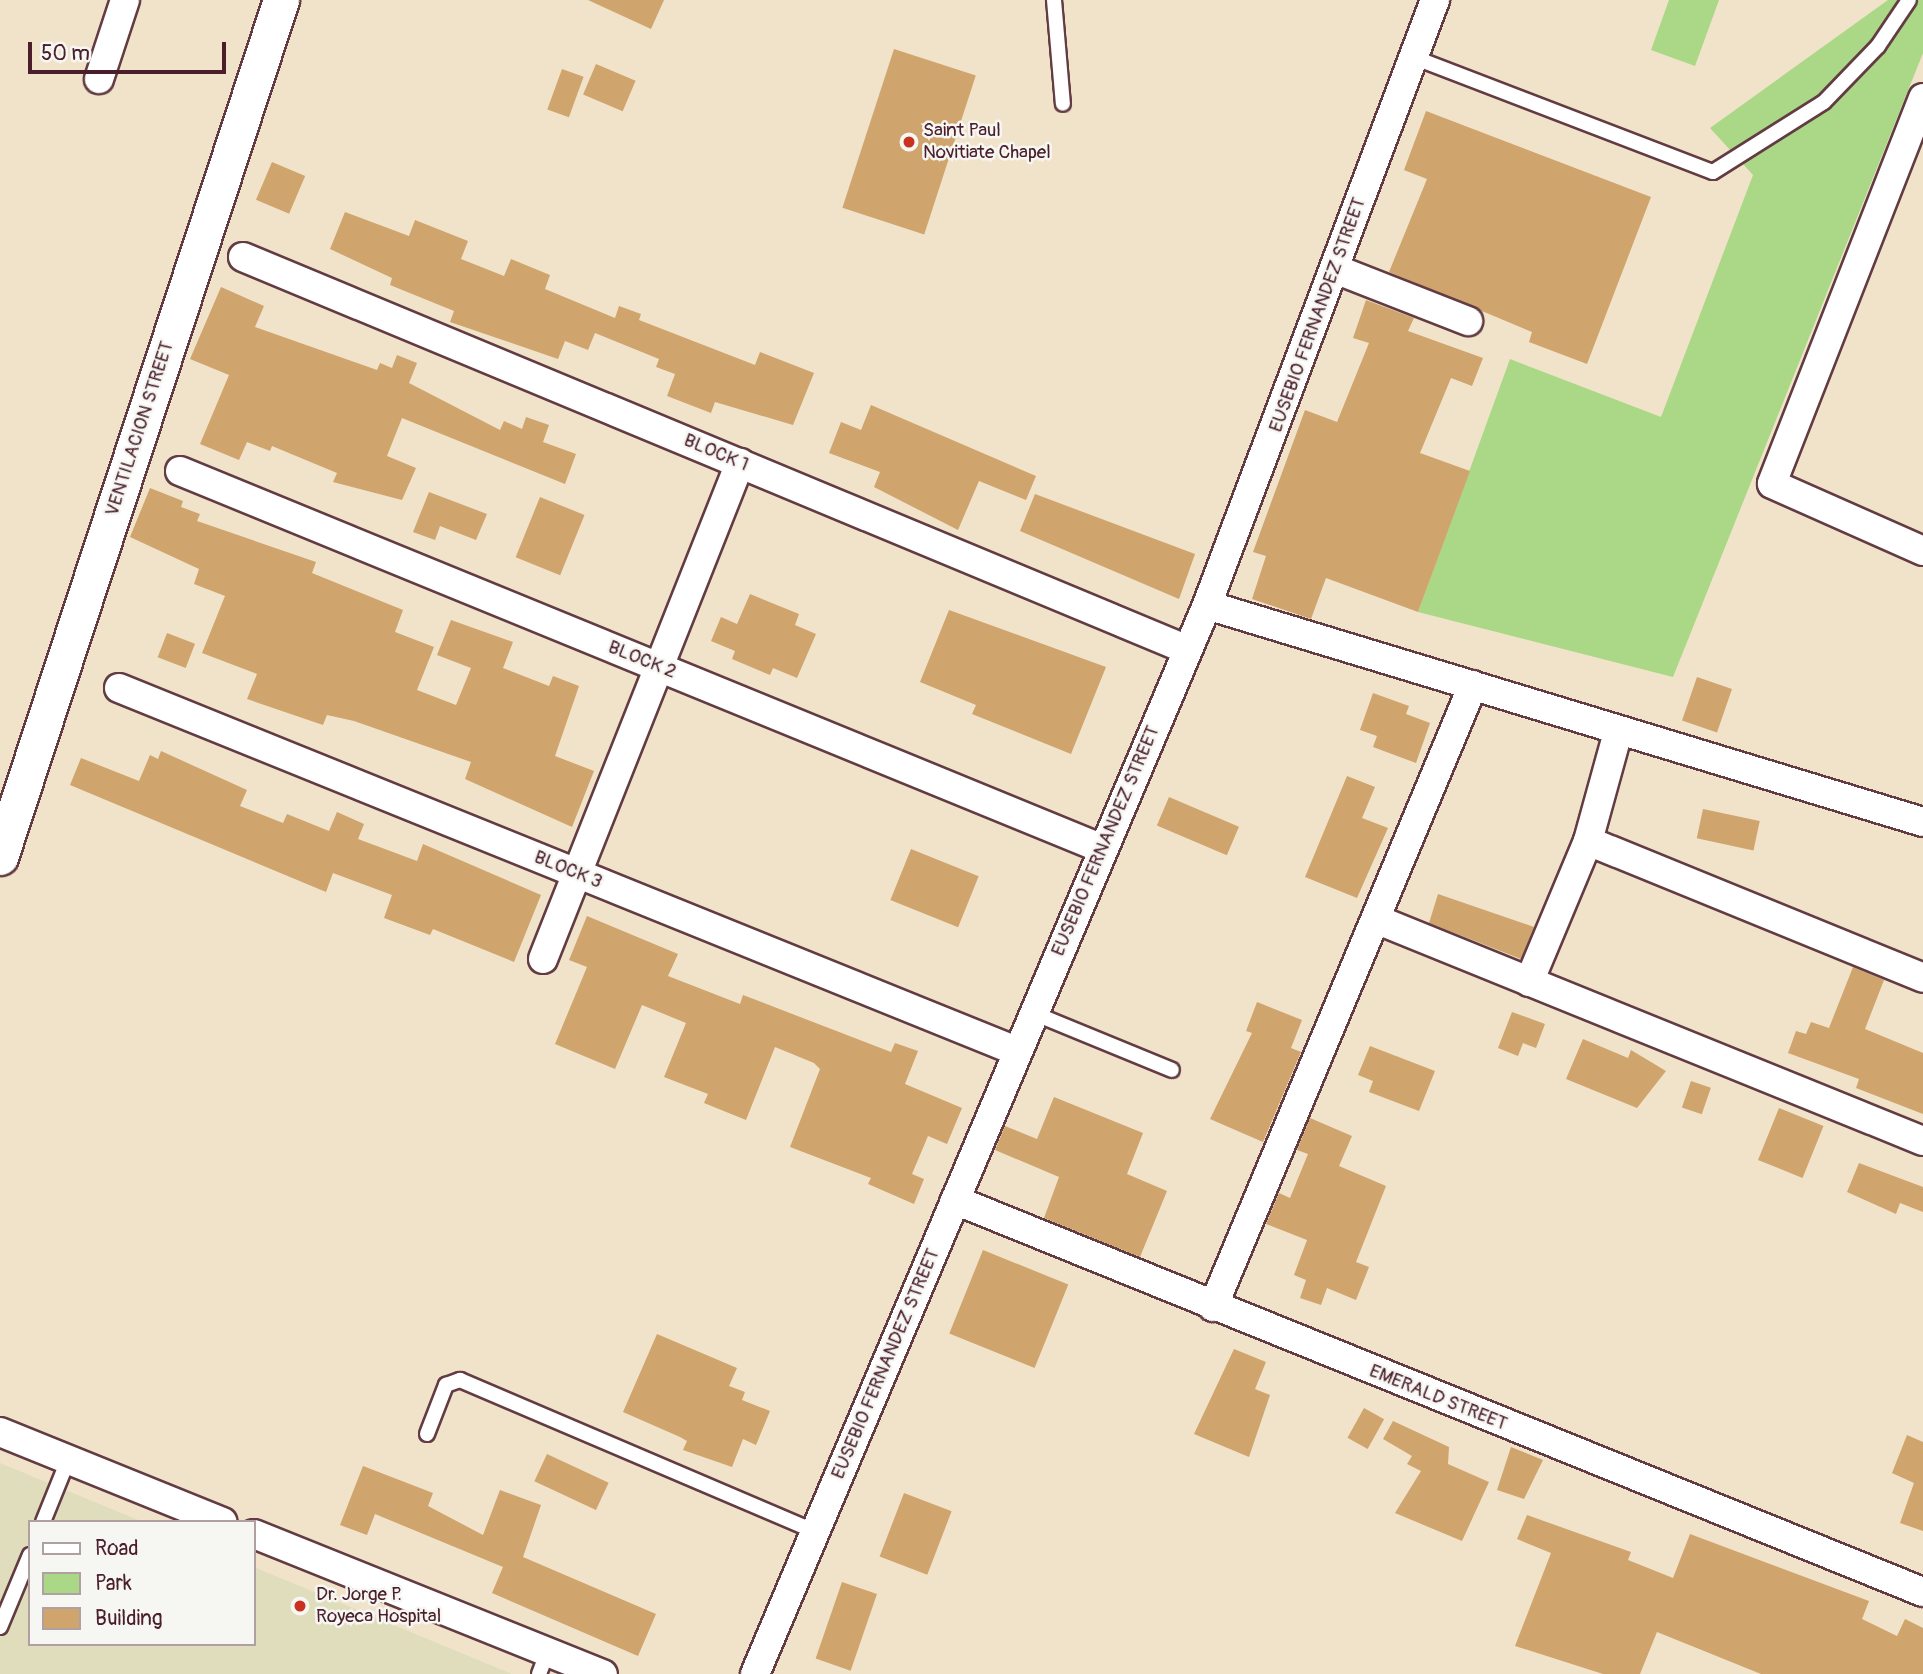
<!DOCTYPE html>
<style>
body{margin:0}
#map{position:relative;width:1923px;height:1674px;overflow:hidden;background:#f0e3c9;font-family:Pangolin,sans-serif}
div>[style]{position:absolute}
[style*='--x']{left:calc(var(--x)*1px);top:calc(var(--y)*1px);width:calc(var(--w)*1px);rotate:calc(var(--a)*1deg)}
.built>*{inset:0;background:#dfddbb}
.green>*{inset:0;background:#aad886}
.building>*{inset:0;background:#d0a46d;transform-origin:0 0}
.roads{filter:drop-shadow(2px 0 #633c43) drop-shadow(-2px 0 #633c43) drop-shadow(0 2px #633c43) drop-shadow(0 -2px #633c43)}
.service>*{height:14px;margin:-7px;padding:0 7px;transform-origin:7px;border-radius:7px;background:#fff}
.minor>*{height:28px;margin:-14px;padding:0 14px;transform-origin:14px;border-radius:14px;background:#fff}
.tertiary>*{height:35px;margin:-17.5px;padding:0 17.5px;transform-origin:17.5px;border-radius:17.5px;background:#fff}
.dots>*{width:19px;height:19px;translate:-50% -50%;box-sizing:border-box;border:4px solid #f6f6f2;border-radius:50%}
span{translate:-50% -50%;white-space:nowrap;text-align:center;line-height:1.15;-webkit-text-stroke:5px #f6f6f2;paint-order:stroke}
.poi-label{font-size:19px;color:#4a1f2b}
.left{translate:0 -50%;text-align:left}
.street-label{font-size:19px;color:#4a1f2b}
.legend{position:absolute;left:28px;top:1520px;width:228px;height:126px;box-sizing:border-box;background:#f6f6f2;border:2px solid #b1a0a2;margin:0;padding:9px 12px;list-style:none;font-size:21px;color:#4a1f2b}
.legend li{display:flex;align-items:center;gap:14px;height:35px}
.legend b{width:35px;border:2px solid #b1a0a2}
.scale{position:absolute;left:28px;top:42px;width:198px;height:32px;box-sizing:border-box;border:4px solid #4a1f2b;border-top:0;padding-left:9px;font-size:21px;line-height:24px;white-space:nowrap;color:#4a1f2b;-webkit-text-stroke:5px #f6f6f2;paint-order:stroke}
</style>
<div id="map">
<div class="built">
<div style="clip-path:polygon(0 1463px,143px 1522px,30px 1522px,30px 1644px,254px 1644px,254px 1567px,512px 1674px,0 1674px)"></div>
</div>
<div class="green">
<div style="clip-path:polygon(1669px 0,1719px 0,1695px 66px,1651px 50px)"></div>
<div style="clip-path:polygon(1888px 0,1923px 0,1923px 53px,1673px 677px,1418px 612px,1510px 359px,1661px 417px,1753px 175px,1710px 128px)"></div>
</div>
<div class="building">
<div style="clip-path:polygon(588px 0,664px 0,651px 29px)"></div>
<div style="left:894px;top:49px;width:86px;height:167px;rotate:18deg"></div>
<div style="left:596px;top:64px;width:43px;height:33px;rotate:23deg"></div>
<div style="left:562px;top:69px;width:23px;height:43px;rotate:20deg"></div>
<div style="clip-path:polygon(1426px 111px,1651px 197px,1587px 364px,1529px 342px,1532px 332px,1389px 272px,1427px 179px,1404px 170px)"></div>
<div style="left:272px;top:162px;width:36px;height:41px;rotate:23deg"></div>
<div style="clip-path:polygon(345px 212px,409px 236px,415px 220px,468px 241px,461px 259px,504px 276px,511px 259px,550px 275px,545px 289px,615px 318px,619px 306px,641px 314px,639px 320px,755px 365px,760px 352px,814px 373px,793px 425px,715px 402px,711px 413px,667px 396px,675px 374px,656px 367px,659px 359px,595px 333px,588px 350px,565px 341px,558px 359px,450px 322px,454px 311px,390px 285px,392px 278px,330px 249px)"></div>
<div style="clip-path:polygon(221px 287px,264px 306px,255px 327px,377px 370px,380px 363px,392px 368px,397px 355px,417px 363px,409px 383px,500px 430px,504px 421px,522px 429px,526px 417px,549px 425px,543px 442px,576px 454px,565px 484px,402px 418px,387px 456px,416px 468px,402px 500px,333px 482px,337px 473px,272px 446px,270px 451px,247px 442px,239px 460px,200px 444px,229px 375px,190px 359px)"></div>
<div style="clip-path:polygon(1366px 300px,1414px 318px,1408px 331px,1483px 358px,1472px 386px,1451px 378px,1420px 453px,1470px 471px,1418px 612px,1326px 578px,1311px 619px,1252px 599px,1266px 556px,1253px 552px,1305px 410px,1337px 422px,1369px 343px,1353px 338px)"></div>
<div style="clip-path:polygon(871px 405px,1036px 476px,1026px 500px,979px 481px,958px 530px,874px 487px,880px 472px,829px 453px,841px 422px,861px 430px)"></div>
<div style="clip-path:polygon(150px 488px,183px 501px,181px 507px,200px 514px,197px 521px,316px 562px,312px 573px,403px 610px,395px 632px,434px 647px,417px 690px,456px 705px,471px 668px,437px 655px,451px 620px,513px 642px,503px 668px,549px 686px,553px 676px,579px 686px,555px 756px,594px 771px,572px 827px,465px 779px,471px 762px,354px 721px,327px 715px,323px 725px,247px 699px,257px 674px,202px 653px,225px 596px,194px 584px,199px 569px,130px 537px)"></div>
<div style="clip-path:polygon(429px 492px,487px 514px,476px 540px,440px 526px,435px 540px,413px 532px)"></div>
<div style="clip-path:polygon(1035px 494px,1195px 554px,1179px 599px,1020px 531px)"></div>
<div style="left:540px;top:497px;width:48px;height:65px;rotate:22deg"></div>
<div style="clip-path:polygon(750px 594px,799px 614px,795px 625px,816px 634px,797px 678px,773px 668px,770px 675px,732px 659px,735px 651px,711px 641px,721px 617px,737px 624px)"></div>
<div style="clip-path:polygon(949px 610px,1106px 667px,1071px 754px,972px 714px,976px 705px,920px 682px)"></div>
<div style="left:167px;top:633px;width:30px;height:26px;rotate:21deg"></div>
<div style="left:1697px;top:677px;width:37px;height:46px;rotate:19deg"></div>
<div style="clip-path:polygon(1373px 693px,1409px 706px,1406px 714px,1430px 723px,1416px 763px,1373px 747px,1377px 736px,1360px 730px)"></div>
<div style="clip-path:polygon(161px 751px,247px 790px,240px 806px,283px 823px,287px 814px,329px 831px,337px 812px,364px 824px,358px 839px,417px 861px,423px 844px,541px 895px,514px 962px,433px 929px,430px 935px,384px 918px,392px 895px,333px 873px,326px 892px,70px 785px,81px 758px,139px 781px,150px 755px,158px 759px)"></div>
<div style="clip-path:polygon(1347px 776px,1375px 787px,1362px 818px,1388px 828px,1357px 898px,1305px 877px)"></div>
<div style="left:1169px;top:797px;width:76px;height:31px;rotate:23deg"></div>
<div style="left:1703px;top:809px;width:58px;height:30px;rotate:12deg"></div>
<div style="left:911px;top:849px;width:73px;height:55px;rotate:22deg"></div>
<div style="clip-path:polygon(1438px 894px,1534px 927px,1521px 959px,1429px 923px)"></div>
<div style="clip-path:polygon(587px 916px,678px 954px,668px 976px,740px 1004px,743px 995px,891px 1052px,895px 1043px,918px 1051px,905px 1084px,962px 1108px,947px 1144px,928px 1136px,912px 1174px,924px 1179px,914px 1204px,868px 1184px,871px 1178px,790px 1147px,820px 1069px,814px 1063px,775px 1047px,746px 1120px,704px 1103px,708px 1094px,664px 1077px,686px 1023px,642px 1005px,615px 1069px,555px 1044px,587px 967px,569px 960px)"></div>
<div style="clip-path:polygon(1853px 967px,1884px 980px,1865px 1029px,1923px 1053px,1923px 1114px,1856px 1088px,1859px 1079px,1788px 1053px,1796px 1031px,1806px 1034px,1811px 1022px,1829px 1028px)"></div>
<div style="clip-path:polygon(1257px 1002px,1302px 1020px,1291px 1048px,1301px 1052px,1263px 1142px,1210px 1119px,1252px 1033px,1246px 1031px)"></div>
<div style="clip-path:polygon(1512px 1012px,1545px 1024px,1536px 1048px,1523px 1043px,1518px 1056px,1498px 1048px)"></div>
<div style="clip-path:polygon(1583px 1039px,1628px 1058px,1631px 1050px,1666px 1071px,1637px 1108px,1566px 1079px)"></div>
<div style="clip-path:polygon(1370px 1046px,1435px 1071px,1419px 1111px,1369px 1092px,1373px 1081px,1358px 1075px)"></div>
<div style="left:1691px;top:1081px;width:21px;height:28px;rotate:19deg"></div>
<div style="clip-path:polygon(1054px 1097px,1143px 1133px,1127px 1174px,1167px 1191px,1140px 1257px,1044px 1218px,1059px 1177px,995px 1150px,1005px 1126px,1037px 1139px)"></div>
<div style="left:1779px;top:1108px;width:48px;height:56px;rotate:22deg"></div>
<div style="clip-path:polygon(1310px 1118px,1352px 1136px,1339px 1166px,1386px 1186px,1356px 1262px,1369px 1267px,1356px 1300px,1327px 1288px,1321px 1305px,1300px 1298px,1306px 1280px,1294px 1275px,1307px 1240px,1266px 1224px,1279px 1193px,1290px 1198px,1308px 1154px,1297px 1150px)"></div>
<div style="clip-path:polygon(1859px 1163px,1923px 1187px,1923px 1212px,1900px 1203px,1896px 1214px,1847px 1192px)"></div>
<div style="left:983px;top:1250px;width:92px;height:90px;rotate:22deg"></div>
<div style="clip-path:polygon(657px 1334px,737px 1368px,729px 1386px,745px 1392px,742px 1400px,770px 1411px,756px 1445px,743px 1439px,732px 1467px,683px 1450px,687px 1441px,680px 1437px,623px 1412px)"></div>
<div style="clip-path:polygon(1234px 1349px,1266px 1362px,1255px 1389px,1270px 1395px,1249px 1457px,1194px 1434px)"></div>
<div style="left:1364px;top:1408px;width:23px;height:34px;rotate:29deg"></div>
<div style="clip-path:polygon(1393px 1421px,1449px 1447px,1448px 1464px,1489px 1482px,1462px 1541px,1395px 1513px,1421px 1471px,1407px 1464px,1412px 1456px,1383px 1439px)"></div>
<div style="clip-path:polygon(1907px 1435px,1923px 1442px,1923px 1531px,1900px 1523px,1914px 1483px,1892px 1473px)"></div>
<div style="clip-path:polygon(1511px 1447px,1543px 1460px,1524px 1499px,1497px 1490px)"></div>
<div style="left:547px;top:1454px;width:68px;height:30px;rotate:25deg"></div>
<div style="clip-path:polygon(363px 1466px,433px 1493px,428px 1506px,483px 1535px,500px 1490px,541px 1505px,523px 1557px,656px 1614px,638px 1656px,492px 1593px,503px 1567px,375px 1514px,367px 1535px,340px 1525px)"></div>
<div style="left:904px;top:1493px;width:51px;height:68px;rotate:21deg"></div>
<div style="clip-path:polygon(1527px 1515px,1631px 1552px,1628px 1560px,1673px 1578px,1690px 1534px,1869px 1601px,1862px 1619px,1897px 1636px,1905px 1619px,1923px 1628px,1923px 1674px,1761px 1674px,1657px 1632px,1640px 1674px,1603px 1674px,1515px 1646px,1551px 1553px,1517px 1539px)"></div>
<div style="left:842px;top:1582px;width:37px;height:81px;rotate:19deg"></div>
</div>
<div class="roads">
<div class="service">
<div style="--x:1054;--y:0;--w:104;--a:85.1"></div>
<div style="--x:1413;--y:57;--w:321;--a:21"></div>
<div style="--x:1713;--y:172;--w:131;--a:-32.2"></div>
<div style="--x:1824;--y:102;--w:78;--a:-46"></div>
<div style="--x:1878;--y:46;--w:55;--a:-56"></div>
<div style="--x:1033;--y:1013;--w:150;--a:22.3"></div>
<div style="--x:427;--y:1434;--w:53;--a:-68.8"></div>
<div style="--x:446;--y:1385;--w:15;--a:-20"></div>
<div style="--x:460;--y:1380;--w:387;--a:23.1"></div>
<div style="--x:43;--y:1522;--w:67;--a:-68"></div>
<div style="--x:0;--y:1627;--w:78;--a:-67.4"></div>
<div style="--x:539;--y:1674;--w:26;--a:-69"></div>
</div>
<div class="minor">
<div style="--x:99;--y:79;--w:83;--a:-71.8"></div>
<div style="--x:1923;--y:98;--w:414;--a:111.4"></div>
<div style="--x:1772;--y:484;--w:165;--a:23.9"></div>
<div style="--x:243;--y:257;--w:1023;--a:22.58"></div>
<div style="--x:1335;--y:269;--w:143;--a:21.4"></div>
<div style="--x:180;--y:471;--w:997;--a:22.27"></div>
<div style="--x:1207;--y:605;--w:748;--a:16.86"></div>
<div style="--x:119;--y:688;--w:968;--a:22.03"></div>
<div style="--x:1588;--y:841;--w:362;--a:22.2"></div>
<div style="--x:1378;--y:920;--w:588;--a:22.07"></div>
<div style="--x:543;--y:959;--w:534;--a:-68.34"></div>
<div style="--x:1529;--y:982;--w:153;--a:-67.3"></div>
<div style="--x:1588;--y:841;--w:113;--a:-74.6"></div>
<div style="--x:955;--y:1200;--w:1044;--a:22.05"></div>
<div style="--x:1213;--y:1307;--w:674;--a:-67.31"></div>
<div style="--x:0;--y:1432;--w:240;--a:22"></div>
<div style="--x:254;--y:1534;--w:376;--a:21.9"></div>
<div style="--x:755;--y:1674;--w:1161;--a:-67.08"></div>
<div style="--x:1207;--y:605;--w:647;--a:-69.35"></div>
</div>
<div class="tertiary">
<div style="--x:0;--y:857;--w:902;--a:-71.85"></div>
</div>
</div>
<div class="dots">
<div style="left:909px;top:142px;background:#c8321e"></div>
<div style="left:300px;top:1606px;background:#c8321e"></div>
</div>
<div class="poi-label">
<span class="left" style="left:923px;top:142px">Saint Paul<br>Novitiate Chapel</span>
<span class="left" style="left:316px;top:1606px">Dr. Jorge P.<br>Royeca Hospital</span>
</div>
<div class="street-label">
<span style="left:1318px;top:315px;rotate:-70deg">EUSEBIO FERNANDEZ STREET</span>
<span style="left:140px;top:429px;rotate:-72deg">VENTILACION STREET</span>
<span style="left:716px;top:453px;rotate:23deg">BLOCK 1</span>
<span style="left:642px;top:660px;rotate:22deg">BLOCK 2</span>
<span style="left:1106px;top:841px;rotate:-67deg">EUSEBIO FERNANDEZ STREET</span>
<span style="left:568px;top:870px;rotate:22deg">BLOCK 3</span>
<span style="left:886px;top:1364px;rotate:-67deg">EUSEBIO FERNANDEZ STREET</span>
<span style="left:1438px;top:1398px;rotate:22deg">EMERALD STREET</span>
</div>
<ul class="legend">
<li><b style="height:9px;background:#fff"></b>Road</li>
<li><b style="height:19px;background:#aad886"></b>Park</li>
<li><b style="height:19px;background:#d0a46d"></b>Building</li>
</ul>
<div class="scale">50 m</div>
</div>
